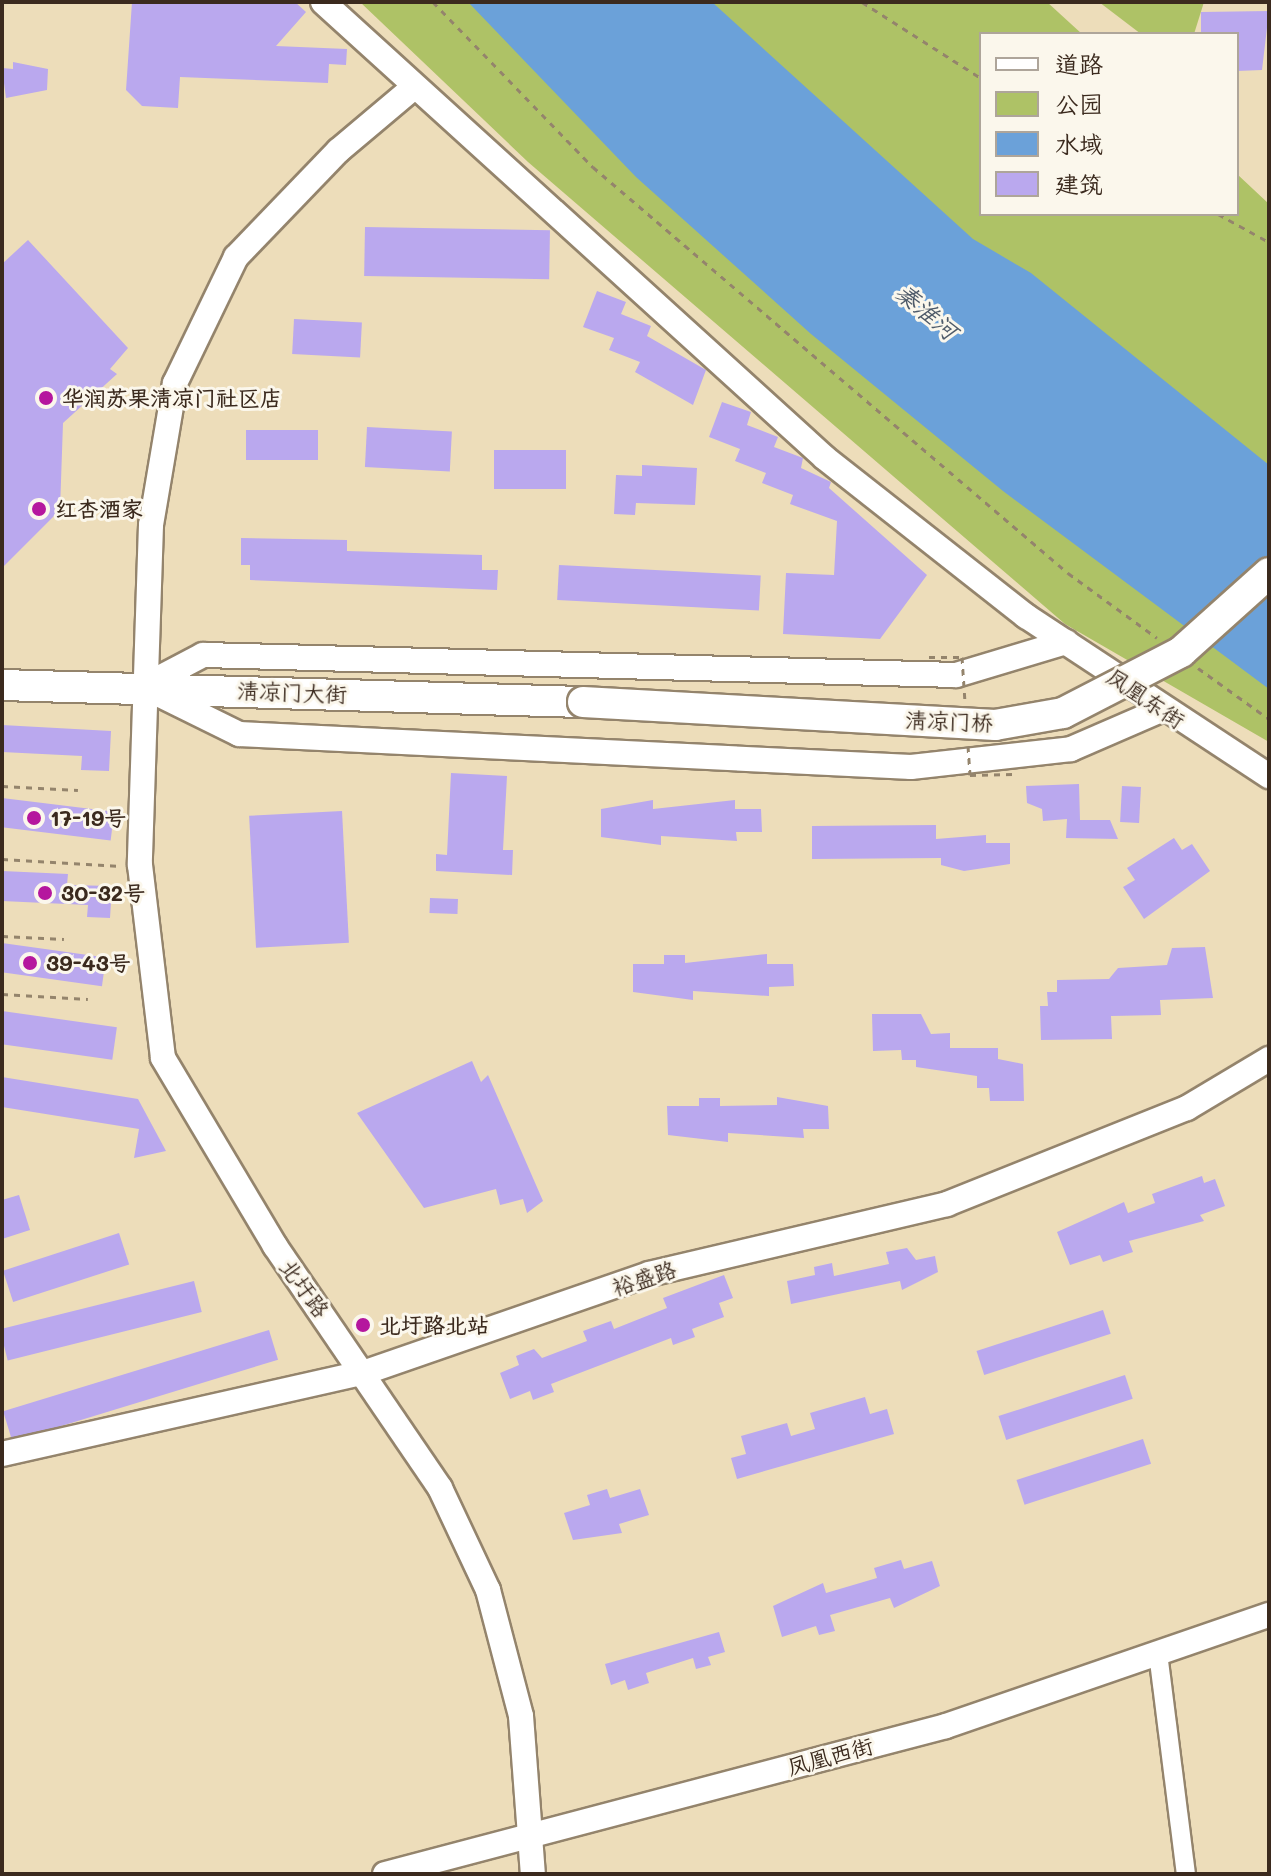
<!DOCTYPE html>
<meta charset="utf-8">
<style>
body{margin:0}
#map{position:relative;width:1271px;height:1876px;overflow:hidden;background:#edddba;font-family:Mali,"LXGW WenKai TC",sans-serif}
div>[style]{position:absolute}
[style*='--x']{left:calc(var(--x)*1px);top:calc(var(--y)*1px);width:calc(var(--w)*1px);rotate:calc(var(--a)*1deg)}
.green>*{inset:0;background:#aec266}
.water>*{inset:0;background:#6ba1d9}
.building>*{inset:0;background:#baa8ee;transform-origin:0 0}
.path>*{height:3px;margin-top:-1.5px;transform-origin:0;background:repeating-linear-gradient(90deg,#94846c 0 6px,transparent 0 12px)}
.roads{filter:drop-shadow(2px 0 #94846c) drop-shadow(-2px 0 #94846c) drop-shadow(0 2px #94846c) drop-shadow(0 -2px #94846c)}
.minor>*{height:18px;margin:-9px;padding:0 9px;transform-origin:9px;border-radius:9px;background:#fff}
.tertiary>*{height:24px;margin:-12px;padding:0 12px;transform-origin:12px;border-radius:12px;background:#fff}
.primary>*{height:30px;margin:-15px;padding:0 15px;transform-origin:15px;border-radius:15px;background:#fff}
.path-bridge>*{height:3px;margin-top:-1.5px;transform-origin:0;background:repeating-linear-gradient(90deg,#94846c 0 6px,transparent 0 12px)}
.bridges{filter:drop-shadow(2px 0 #94846c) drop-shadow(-2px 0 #94846c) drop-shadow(0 2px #94846c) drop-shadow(0 -2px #94846c)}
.primary-bridge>*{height:30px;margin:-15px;padding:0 15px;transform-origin:15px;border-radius:15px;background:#fff}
.dots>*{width:22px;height:22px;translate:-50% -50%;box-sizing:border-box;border:4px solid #fbf7ec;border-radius:50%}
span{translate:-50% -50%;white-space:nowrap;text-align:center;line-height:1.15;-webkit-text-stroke:6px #fbf7ec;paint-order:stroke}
.poi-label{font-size:22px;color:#3b2a1e;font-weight:700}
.left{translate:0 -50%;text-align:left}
.street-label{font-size:22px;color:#3b2a1e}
.water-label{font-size:24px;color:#4e5a69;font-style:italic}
.frame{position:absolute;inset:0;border:4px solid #3b2a1e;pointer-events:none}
.legend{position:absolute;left:979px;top:32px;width:260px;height:184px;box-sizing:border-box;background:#fbf7ec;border:2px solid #aea59a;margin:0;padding:10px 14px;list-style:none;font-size:24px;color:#3b2a1e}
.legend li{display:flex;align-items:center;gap:16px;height:40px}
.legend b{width:40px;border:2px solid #aea59a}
</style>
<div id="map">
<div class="green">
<div style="clip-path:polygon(360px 2px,1047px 2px,1082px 34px,981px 34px,981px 214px,1237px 214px,1237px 174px,1269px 204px,1269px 742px,1065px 624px,528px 162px)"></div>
<div style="clip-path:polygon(1099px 2px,1204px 2px,1194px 34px,1141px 34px)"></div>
</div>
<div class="water">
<div style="clip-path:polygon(468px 2px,712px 2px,973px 239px,1031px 273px,1269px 465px,1269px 689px,1003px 491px,811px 334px,636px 177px)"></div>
</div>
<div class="building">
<div style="clip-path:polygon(132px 2px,295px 2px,306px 12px,276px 46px,347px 49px,346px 65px,329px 64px,328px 83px,180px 77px,178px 108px,142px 106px,126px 90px)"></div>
<div style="clip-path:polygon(1269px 11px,1262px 70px,1237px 71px,1237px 34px,1201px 34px,1201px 12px)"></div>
<div style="clip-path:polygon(13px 62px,48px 69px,47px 90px,6px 98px,2px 68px,13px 69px)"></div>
<div style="left:365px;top:227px;width:185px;height:49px;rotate:1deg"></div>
<div style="clip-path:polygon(28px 240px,128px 348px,110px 369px,117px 374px,63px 423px,60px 510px,2px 568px,2px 264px)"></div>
<div style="clip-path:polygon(597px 291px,626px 302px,621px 314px,651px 326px,647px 336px,706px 370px,693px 405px,635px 372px,640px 362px,609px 350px,614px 338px,583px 327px)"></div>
<div style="left:294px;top:319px;width:68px;height:35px;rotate:3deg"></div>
<div style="clip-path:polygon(722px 402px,751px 412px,747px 425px,778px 437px,774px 447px,803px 458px,801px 468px,831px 482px,829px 488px,927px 575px,880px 639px,783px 634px,786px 573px,834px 575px,837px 521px,790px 504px,793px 495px,762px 483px,766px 473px,735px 461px,740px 449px,709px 437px)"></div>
<div style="left:367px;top:427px;width:85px;height:40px;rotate:3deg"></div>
<div style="left:318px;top:430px;width:30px;height:72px;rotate:90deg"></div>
<div style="left:494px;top:450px;width:72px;height:39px"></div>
<div style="clip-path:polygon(642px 465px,697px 468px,695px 505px,636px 503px,635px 515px,614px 514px,616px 475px,642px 476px)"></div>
<div style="clip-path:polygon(241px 538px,347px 540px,347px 551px,482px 555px,482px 570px,498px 570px,497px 590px,250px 580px,250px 565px,241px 565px)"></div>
<div style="left:559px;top:565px;width:202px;height:35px;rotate:3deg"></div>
<div style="clip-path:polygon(2px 725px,111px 731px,109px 771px,81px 770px,82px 756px,2px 752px)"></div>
<div style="clip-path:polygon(451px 773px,507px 776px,503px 850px,513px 850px,512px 875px,436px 871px,436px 854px,447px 855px)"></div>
<div style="clip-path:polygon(1079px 784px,1080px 820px,1110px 820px,1118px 839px,1066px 838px,1067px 819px,1043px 821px,1042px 809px,1027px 803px,1026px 786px)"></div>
<div style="left:1122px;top:786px;width:19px;height:36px;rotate:3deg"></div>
<div style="left:2px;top:798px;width:113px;height:29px;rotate:7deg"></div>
<div style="clip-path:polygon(653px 800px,653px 809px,735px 800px,735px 809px,761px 809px,762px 832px,736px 832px,737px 841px,661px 836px,661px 845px,601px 837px,601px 809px)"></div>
<div style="left:342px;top:811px;width:132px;height:93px;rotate:87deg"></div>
<div style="clip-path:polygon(936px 825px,936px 839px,986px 835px,986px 843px,1010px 843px,1010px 864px,964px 871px,941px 865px,941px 858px,812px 859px,812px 826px)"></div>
<div style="clip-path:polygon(1174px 838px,1182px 850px,1192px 844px,1210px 871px,1144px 919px,1123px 887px,1135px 880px,1127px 868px)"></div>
<div style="clip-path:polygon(2px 871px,68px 874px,67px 885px,112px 886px,110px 918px,87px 917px,88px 905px,2px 901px)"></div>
<div style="left:430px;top:898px;width:28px;height:15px;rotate:2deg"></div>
<div style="left:2px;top:943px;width:105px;height:29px;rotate:8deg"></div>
<div style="clip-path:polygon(1205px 947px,1213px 998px,1160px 1000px,1161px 1015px,1111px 1016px,1112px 1039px,1041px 1040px,1040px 1006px,1048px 1006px,1047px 992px,1057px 992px,1057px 980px,1109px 979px,1118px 968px,1167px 965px,1172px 948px)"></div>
<div style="clip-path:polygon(767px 954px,767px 964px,793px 964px,794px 986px,769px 987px,769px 996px,693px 991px,693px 1000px,633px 992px,633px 964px,664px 964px,664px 955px,685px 955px,685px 963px)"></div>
<div style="left:2px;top:1011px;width:116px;height:33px;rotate:8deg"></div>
<div style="clip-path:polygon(872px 1014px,921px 1014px,931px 1034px,950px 1033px,950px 1048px,998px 1048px,998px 1059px,1023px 1064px,1024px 1101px,990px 1101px,989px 1088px,977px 1088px,977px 1076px,916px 1067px,916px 1060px,902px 1060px,901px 1050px,873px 1051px)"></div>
<div style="clip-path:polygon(472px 1061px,481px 1082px,488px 1075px,543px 1201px,527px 1213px,523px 1199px,500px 1205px,496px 1189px,424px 1208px,357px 1113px)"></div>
<div style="clip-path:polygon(2px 1077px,138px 1099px,166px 1151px,134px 1158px,139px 1129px,2px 1107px)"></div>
<div style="clip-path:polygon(777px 1097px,828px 1106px,829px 1129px,803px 1129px,804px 1138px,728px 1133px,728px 1142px,668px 1135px,667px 1106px,699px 1106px,699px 1098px,720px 1098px,720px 1106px,777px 1105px)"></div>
<div style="clip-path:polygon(1202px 1176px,1204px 1183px,1215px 1179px,1225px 1206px,1200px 1215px,1204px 1221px,1129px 1241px,1133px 1252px,1103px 1262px,1100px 1255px,1070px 1265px,1057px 1232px,1124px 1202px,1128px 1213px,1155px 1203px,1152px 1194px)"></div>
<div style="clip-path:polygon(19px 1195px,30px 1230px,2px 1239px,2px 1200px)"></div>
<div style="left:119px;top:1233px;width:33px;height:122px;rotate:72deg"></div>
<div style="clip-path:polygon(907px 1248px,916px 1260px,935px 1256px,938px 1272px,902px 1290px,900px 1281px,791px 1304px,787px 1281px,815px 1275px,814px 1267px,832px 1263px,834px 1276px,889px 1264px,886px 1252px)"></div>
<div style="clip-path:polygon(724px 1275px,733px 1298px,719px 1303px,724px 1317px,692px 1329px,695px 1337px,673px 1345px,671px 1338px,551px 1384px,554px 1392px,533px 1400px,530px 1391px,510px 1399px,500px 1373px,519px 1365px,516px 1356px,534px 1349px,542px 1358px,587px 1341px,583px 1331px,611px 1321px,614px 1329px,667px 1308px,663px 1298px)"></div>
<div style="left:194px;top:1281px;width:32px;height:200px;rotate:76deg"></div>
<div style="left:1103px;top:1310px;width:25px;height:133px;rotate:72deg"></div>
<div style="left:269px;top:1330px;width:31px;height:278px;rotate:73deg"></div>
<div style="left:1125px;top:1375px;width:25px;height:133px;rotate:72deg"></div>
<div style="clip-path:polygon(865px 1397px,870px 1414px,887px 1409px,894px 1434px,737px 1479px,731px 1458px,746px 1454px,741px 1436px,787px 1423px,791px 1436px,815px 1429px,810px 1413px)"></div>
<div style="left:1143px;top:1439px;width:26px;height:133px;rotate:72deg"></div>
<div style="clip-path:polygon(607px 1489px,610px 1498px,640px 1489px,649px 1515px,619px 1524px,622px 1533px,573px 1540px,564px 1513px,590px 1505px,587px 1495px)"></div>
<div style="clip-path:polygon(901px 1560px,904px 1569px,932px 1561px,940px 1586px,894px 1608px,890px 1598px,830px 1615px,835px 1631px,819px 1635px,816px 1626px,782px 1637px,773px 1606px,823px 1583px,826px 1593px,877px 1578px,874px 1568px)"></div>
<div style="clip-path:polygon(719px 1632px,725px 1652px,708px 1657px,711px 1665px,696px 1669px,693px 1658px,646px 1673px,649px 1683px,628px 1690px,625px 1680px,611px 1685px,605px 1664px)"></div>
</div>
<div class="path">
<div style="--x:433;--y:2;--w:230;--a:45.9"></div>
<div style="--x:593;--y:167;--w:625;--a:40.52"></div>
<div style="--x:1068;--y:573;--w:110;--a:36.1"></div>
<div style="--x:862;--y:2;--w:141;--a:32.6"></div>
<div style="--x:1218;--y:214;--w:58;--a:28.8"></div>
<div style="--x:1198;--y:668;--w:87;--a:35.7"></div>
<div style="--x:2;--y:786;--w:76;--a:3"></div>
<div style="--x:2;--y:859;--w:119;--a:3.4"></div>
<div style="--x:2;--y:936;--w:62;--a:2.8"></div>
<div style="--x:2;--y:994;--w:86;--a:3.3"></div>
</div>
<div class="roads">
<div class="minor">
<div style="--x:1158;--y:1653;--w:223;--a:82.8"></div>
</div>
<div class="tertiary">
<div style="--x:323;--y:2;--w:678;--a:42.25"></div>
<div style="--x:825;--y:458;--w:256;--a:38.2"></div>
<div style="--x:1026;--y:616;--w:291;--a:33.4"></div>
<div style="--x:414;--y:87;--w:99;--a:139.9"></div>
<div style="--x:338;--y:151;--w:147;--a:133.9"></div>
<div style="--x:236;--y:257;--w:140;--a:115.8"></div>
<div style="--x:175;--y:383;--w:144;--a:99.6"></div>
<div style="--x:151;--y:525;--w:340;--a:91.9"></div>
<div style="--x:140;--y:865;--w:194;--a:83.2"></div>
<div style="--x:163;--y:1058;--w:219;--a:59.2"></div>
<div style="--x:275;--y:1246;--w:293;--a:55.7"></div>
<div style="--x:440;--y:1488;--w:113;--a:64.8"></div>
<div style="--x:488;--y:1590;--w:130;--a:75.3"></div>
<div style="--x:521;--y:1716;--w:158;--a:85.7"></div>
<div style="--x:142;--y:687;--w:69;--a:-27.7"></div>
<div style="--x:203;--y:655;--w:753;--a:1.52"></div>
<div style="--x:956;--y:675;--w:115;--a:-16.7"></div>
<div style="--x:152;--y:691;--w:97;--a:26.3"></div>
<div style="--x:239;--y:734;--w:673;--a:2.81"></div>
<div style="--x:911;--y:767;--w:161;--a:-6.4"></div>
<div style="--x:1071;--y:749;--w:96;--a:-23.4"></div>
<div style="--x:2;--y:1454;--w:373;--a:-12.7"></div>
<div style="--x:366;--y:1372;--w:299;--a:-19.1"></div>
<div style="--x:649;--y:1274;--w:306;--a:-13.2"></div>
<div style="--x:947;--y:1204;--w:258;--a:-21.8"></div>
<div style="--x:1187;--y:1108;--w:96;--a:-30.9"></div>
<div style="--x:385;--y:1874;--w:580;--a:-14.78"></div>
<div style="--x:946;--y:1726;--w:342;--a:-19"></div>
</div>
<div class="primary">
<div style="--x:2;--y:685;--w:581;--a:1.68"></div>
</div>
</div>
<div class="path-bridge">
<div style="--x:929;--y:657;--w:33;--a:0"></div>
<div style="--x:962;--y:657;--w:45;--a:86.2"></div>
<div style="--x:968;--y:746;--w:29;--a:86"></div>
<div style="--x:970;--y:775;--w:43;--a:-1.3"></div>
</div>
<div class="bridges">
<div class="primary-bridge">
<div style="--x:583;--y:702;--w:413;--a:3.2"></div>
<div style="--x:995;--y:725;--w:69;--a:-10"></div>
<div style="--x:1063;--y:713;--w:133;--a:-27.3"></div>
<div style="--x:1181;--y:652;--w:118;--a:-41.9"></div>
</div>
</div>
<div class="dots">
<div style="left:46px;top:398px;background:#b5179e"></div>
<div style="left:39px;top:509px;background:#b5179e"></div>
<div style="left:34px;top:818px;background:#b5179e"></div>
<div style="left:45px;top:893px;background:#b5179e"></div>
<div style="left:30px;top:963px;background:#b5179e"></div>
<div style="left:363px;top:1325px;background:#b5179e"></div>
</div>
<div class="poi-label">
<span class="left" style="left:62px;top:398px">华润苏果清凉门社区店</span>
<span class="left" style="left:55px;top:509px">红杏酒家</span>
<span class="left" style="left:50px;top:818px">17-19号</span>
<span class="left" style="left:61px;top:893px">30-32号</span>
<span class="left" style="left:46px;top:963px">39-43号</span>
<span class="left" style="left:379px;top:1325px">北圩路北站</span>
</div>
<div class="street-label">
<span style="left:292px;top:692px;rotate:2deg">清凉门大街</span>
<span style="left:1146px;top:698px;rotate:34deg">凤凰东街</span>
<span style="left:949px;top:721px;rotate:2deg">清凉门桥</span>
<span style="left:644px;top:1278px;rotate:-18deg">裕盛路</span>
<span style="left:305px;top:1288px;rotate:54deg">北圩路</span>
<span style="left:830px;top:1756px;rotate:-15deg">凤凰西街</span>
</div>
<div class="water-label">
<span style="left:927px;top:311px;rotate:40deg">秦淮河</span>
</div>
<div class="frame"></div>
<ul class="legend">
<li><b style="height:10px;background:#fff"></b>道路</li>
<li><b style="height:22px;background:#aec266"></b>公园</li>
<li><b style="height:22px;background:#6ba1d9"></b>水域</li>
<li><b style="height:22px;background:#baa8ee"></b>建筑</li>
</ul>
</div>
